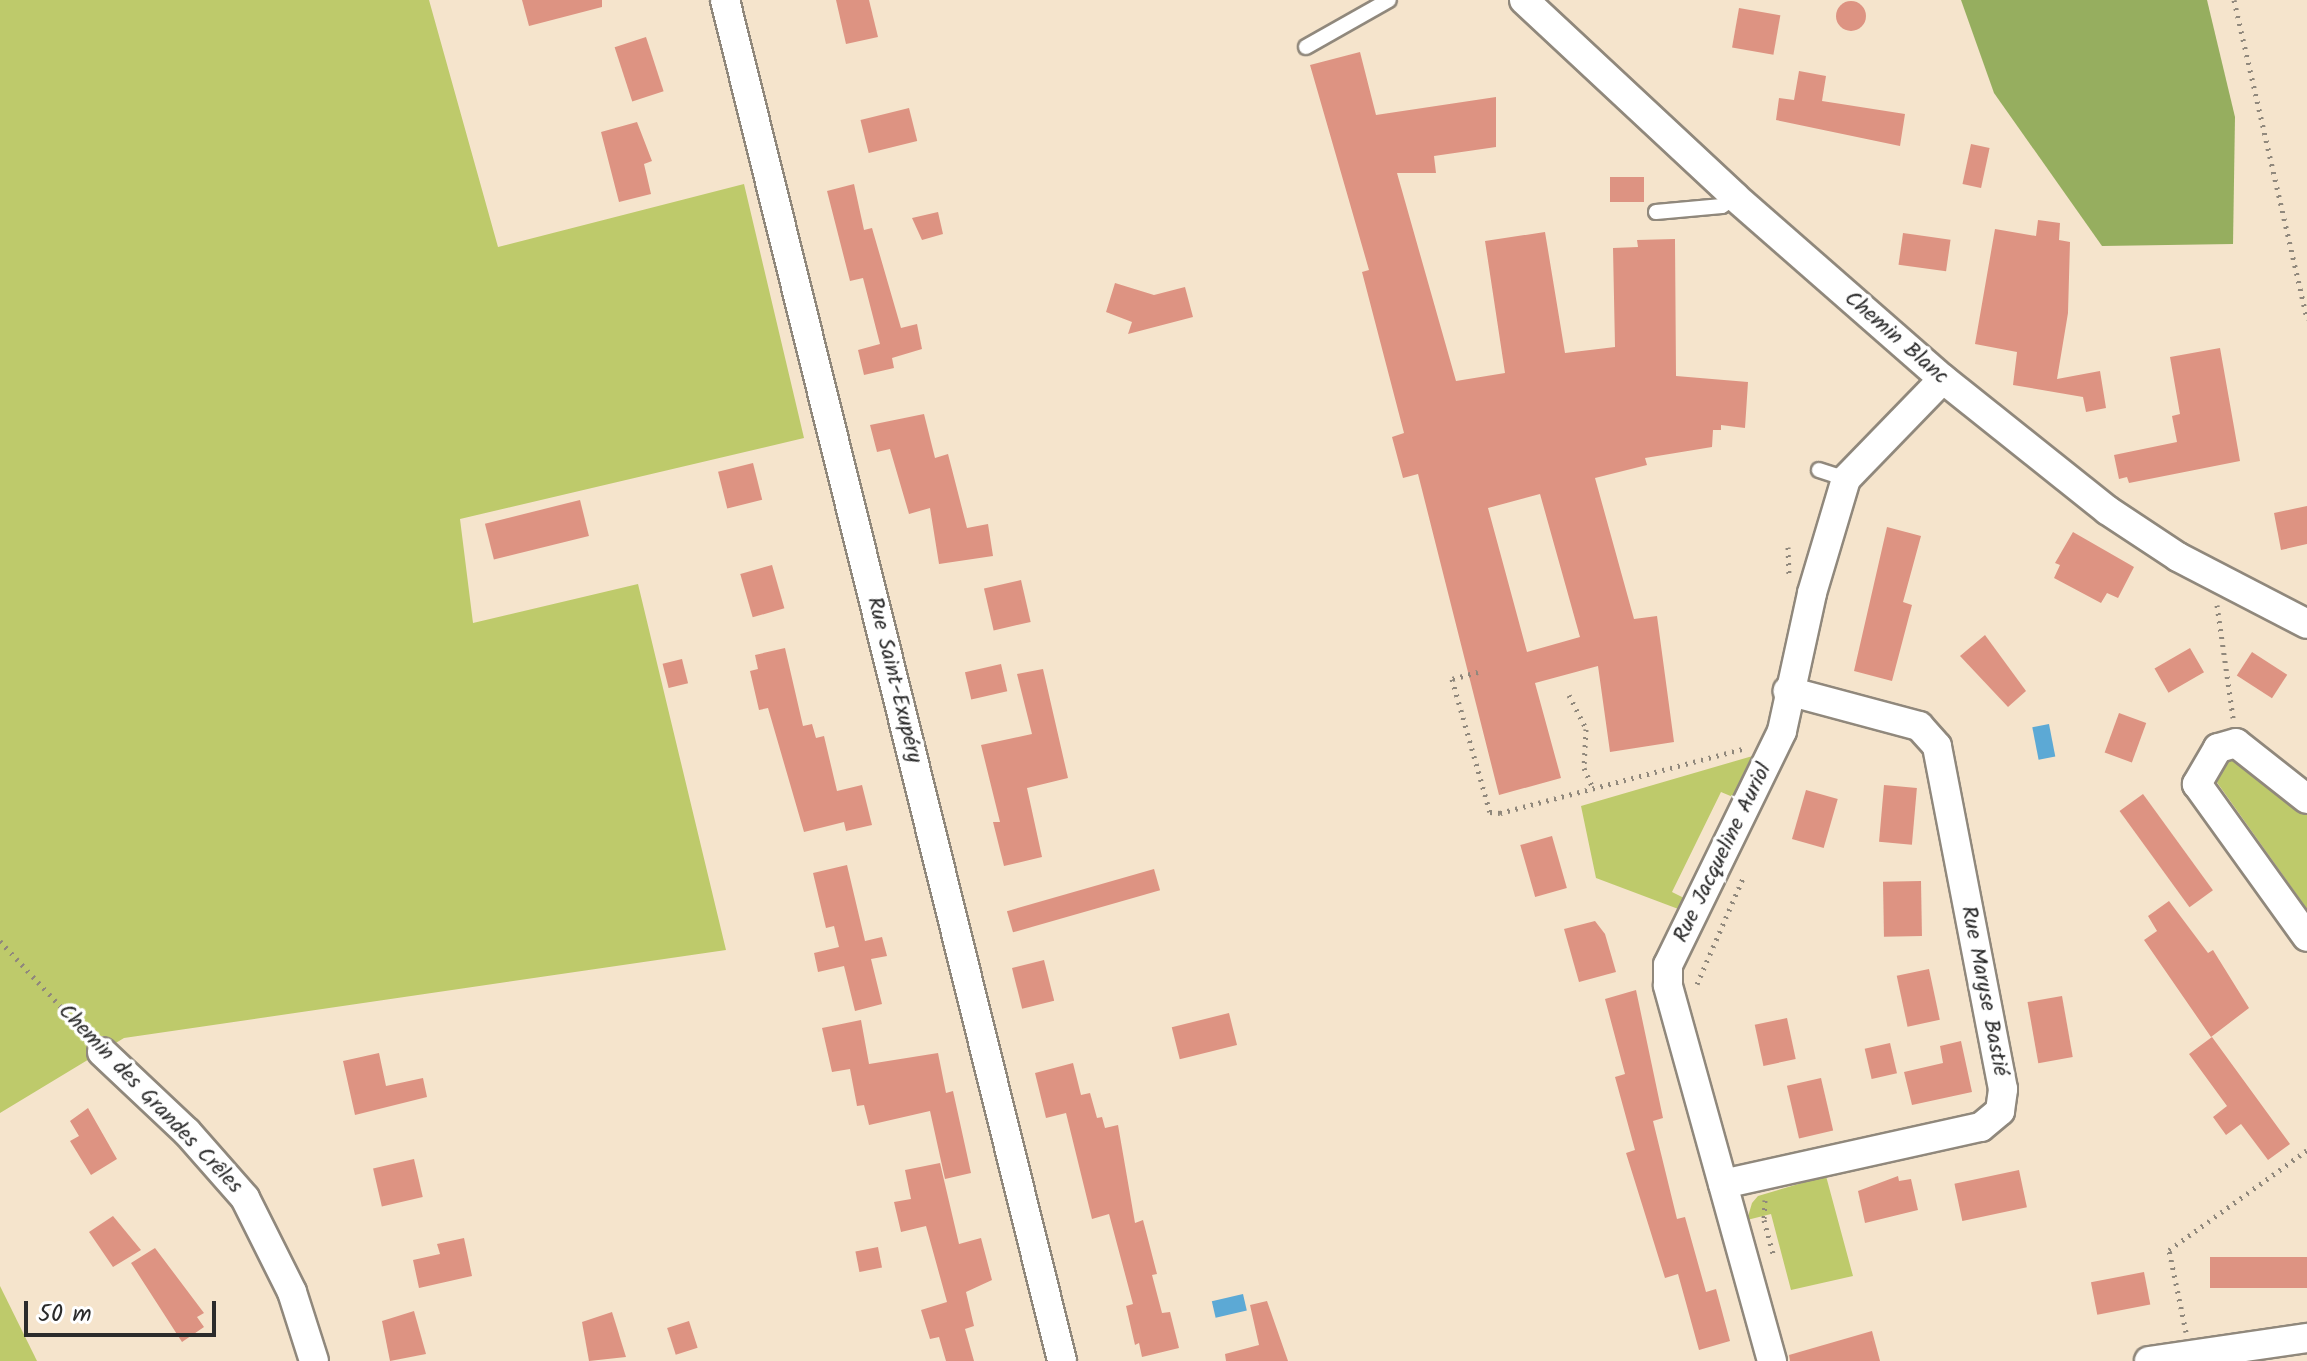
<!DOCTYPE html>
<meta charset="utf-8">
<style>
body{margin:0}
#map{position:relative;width:2307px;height:1361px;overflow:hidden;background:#f5e4cc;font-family:Kalam,sans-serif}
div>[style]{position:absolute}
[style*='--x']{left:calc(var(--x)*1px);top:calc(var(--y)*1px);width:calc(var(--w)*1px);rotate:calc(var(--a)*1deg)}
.green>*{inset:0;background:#beca6b}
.forest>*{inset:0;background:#96ae5f}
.water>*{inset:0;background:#5ca9d5;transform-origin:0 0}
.building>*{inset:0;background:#dd9382;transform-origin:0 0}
.round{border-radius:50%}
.path>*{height:5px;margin-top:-2.5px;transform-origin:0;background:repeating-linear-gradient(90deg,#90887c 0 2px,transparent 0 8px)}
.roads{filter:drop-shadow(2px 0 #90887c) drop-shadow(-2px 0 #90887c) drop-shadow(0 2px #90887c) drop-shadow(0 -2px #90887c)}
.service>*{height:14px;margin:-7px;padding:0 7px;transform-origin:7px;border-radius:7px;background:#fff}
.minor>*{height:28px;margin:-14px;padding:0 14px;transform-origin:14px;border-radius:14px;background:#fff}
span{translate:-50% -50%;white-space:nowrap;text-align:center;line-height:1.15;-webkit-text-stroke:7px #fff;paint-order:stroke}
.street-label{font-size:22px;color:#2b2b2b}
.scale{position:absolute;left:24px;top:1301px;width:192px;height:36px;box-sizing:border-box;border:4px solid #2b2b2b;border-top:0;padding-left:10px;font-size:24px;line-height:28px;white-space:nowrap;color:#2b2b2b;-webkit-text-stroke:6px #fff;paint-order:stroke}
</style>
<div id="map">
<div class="green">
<div style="clip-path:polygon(0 0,429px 0,498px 247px,744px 184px,804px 438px,460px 519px,473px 623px,638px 584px,726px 950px,124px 1038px,0 1113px)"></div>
<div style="clip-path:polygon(1756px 755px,1740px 800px,1721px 792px,1672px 892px,1690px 901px,1681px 910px,1596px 878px,1581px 806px)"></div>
<div style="clip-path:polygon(2232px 757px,2307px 810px,2307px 909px,2216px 781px,2221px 766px)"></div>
<div style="clip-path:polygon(1826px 1176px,1853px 1276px,1791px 1290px,1771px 1214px,1747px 1220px,1752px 1203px,1758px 1196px)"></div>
<div style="clip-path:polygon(0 1286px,37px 1361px,0 1361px)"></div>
</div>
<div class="forest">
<div style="clip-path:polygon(1961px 0,2207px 0,2235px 117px,2233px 244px,2102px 246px,1994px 93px)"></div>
</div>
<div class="water">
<div style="left:2049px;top:724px;width:33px;height:17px;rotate:79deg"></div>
<div style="left:1243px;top:1294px;width:17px;height:32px;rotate:77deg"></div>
</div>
<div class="building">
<div style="clip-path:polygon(522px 0,602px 0,602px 7px,529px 26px)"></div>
<div style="clip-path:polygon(836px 0,869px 0,878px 37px,846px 44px)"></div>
<div class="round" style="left:1836px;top:1px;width:30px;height:30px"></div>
<div style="left:1739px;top:8px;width:42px;height:40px;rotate:10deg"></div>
<div style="left:646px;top:37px;width:57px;height:33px;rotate:72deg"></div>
<div style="clip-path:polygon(evenodd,1360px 52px,1376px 115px,1496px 97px,1496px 147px,1434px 156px,1436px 173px,1397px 173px,1456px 381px,1505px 373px,1485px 241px,1545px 232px,1565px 353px,1615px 347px,1613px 248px,1638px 247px,1637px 240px,1675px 239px,1676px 376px,1748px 382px,1745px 428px,1721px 425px,1721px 430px,1713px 430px,1712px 447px,1645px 458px,1647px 465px,1595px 478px,1634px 619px,1657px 616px,1674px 742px,1610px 752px,1598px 666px,1535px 683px,1561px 778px,1499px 795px,1418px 474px,1403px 478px,1392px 437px,1404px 433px,1362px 272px,1369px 270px,1310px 65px,1360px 52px,1540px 494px,1580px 637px,1527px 652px,1488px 508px,1540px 494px)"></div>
<div style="clip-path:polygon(1799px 71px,1826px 76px,1822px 101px,1905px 114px,1900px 146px,1776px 120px,1779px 98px,1794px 100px)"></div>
<div style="left:909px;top:108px;width:34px;height:50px;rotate:76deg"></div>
<div style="clip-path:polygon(637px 122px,652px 161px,644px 164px,651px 194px,619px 202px,601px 132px)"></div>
<div style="left:1971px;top:144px;width:19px;height:41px;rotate:12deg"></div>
<div style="left:1610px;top:177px;width:34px;height:25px"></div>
<div style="clip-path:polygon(854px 184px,864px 230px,872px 228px,901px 328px,917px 324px,922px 349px,892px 358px,894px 368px,864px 375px,858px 350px,880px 344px,863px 278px,850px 281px,827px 191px)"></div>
<div style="clip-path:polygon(938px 212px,943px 234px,922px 240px,912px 218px)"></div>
<div style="clip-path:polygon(2038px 220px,2060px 223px,2059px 240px,2070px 242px,2068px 313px,2057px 379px,2100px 371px,2106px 408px,2086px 412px,2083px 397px,2013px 385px,2017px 352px,1975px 344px,1995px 229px,2036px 236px)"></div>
<div style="left:1903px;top:233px;width:48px;height:32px;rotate:8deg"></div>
<div style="clip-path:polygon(1115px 283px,1154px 295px,1185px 287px,1193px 317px,1128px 334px,1132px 322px,1106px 312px)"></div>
<div style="clip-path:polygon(2220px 348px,2240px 461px,2129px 483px,2127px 477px,2119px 479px,2114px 455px,2177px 442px,2172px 416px,2180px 414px,2170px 357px)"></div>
<div style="clip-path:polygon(924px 414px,935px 458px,948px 454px,967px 528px,988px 524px,993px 556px,939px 564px,930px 508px,909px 514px,890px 449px,877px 452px,870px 425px)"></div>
<div style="left:753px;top:463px;width:38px;height:36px;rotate:76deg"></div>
<div style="left:580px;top:500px;width:37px;height:98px;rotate:76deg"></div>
<div style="clip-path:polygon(2307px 506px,2307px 544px,2281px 550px,2274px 513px)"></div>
<div style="clip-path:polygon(1887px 527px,1921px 536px,1903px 602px,1912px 605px,1892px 681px,1854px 671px)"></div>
<div style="clip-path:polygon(2073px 532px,2134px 567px,2118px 598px,2107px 593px,2101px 603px,2054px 578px,2060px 565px,2055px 563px)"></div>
<div style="left:772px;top:565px;width:45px;height:33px;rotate:74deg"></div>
<div style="left:1021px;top:580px;width:43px;height:38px;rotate:77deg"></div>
<div style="clip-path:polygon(1985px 635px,2026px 691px,2008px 707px,1960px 656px)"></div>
<div style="clip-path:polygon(785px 648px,803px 726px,812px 724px,816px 738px,824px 736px,837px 791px,862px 785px,872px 825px,846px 831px,844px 822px,804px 832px,768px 708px,759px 710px,750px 671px,758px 669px,755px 655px)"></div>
<div style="left:2190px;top:648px;width:28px;height:41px;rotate:60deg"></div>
<div style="left:2252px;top:652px;width:42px;height:28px;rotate:33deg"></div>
<div style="left:682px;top:659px;width:25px;height:20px;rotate:76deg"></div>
<div style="left:1001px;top:664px;width:28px;height:37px;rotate:77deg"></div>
<div style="clip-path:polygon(1043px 669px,1068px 778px,1027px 788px,1042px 857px,1004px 866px,993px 822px,1000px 822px,981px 745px,1032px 734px,1017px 674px)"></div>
<div style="left:2119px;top:713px;width:29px;height:42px;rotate:20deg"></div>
<div style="left:1884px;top:785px;width:33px;height:57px;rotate:5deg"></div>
<div style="left:1806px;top:790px;width:33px;height:51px;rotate:16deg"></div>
<div style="left:2143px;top:794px;width:119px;height:29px;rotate:54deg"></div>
<div style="left:1552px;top:836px;width:54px;height:33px;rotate:74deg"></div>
<div style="clip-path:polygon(847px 865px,865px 941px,882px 937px,887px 956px,871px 959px,882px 1004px,855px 1011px,844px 966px,818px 972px,814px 953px,839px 947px,834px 926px,826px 928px,813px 873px)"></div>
<div style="left:1154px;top:869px;width:22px;height:153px;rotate:74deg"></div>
<div style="left:1921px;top:881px;width:55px;height:38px;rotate:89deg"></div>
<div style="clip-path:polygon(2169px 901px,2208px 953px,2213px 950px,2249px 1008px,2211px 1037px,2144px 940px,2157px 931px,2148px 916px)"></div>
<div style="clip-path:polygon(1595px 921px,1605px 934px,1616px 972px,1579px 982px,1564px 929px)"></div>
<div style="left:1044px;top:960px;width:42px;height:33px;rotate:76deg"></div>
<div style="left:1929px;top:969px;width:52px;height:33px;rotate:78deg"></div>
<div style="clip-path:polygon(1636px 990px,1663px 1118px,1653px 1121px,1677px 1219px,1685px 1217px,1706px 1292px,1716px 1289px,1730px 1341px,1699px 1350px,1678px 1274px,1665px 1278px,1626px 1153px,1635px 1150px,1615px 1077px,1625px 1074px,1605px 999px)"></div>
<div style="left:2062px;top:996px;width:62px;height:35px;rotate:80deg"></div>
<div style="left:1229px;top:1013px;width:33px;height:59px;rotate:76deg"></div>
<div style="left:1787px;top:1018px;width:42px;height:33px;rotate:78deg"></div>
<div style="clip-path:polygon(861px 1020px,869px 1064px,938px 1053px,946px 1093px,953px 1091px,971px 1173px,945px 1179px,930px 1111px,869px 1125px,864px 1105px,857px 1106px,850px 1069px,832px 1072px,822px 1028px)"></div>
<div style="clip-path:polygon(2212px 1037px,2290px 1144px,2268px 1160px,2241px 1124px,2226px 1135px,2213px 1117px,2227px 1106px,2189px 1054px)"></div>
<div style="clip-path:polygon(1961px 1041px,1972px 1092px,1912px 1105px,1904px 1072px,1943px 1063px,1940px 1046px)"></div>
<div style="left:1890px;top:1043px;width:31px;height:26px;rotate:77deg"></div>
<div style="clip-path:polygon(379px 1053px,386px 1086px,423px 1078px,427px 1097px,355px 1115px,343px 1061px)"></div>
<div style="clip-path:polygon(1073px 1063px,1081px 1095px,1090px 1093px,1097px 1118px,1102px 1117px,1105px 1128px,1118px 1125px,1135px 1223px,1143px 1220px,1157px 1274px,1152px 1275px,1162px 1313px,1170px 1312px,1179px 1348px,1142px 1357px,1139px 1343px,1135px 1345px,1126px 1306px,1133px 1304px,1109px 1214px,1092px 1219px,1066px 1113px,1046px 1118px,1035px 1073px)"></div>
<div style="left:1821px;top:1078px;width:54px;height:35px;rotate:77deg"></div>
<div style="clip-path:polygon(88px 1108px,117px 1159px,91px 1175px,70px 1141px,79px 1136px,70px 1121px)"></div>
<div style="left:414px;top:1159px;width:39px;height:42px;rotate:77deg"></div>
<div style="clip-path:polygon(940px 1163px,959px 1244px,981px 1238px,992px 1280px,966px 1292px,974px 1326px,965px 1329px,974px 1361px,946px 1361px,939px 1337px,930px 1339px,921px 1310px,947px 1302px,926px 1226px,901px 1232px,894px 1202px,911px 1199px,905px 1170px)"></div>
<div style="left:2019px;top:1170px;width:38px;height:66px;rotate:78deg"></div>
<div style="clip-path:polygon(1898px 1176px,1899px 1181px,1911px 1179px,1918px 1210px,1865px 1223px,1858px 1191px)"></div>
<div style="clip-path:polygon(113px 1216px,141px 1250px,113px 1267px,89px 1232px)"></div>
<div style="clip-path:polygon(464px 1238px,472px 1276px,419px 1288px,413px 1260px,440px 1254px,437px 1244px)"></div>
<div style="left:878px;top:1247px;width:21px;height:23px;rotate:79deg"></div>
<div style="clip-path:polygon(155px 1248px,204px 1313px,197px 1317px,204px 1327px,182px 1342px,131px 1263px)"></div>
<div style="left:2307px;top:1257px;width:31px;height:97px;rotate:90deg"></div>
<div style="left:2144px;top:1272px;width:33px;height:54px;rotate:79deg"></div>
<div style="clip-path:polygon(1267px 1301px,1288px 1361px,1226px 1361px,1225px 1354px,1259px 1345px,1250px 1305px)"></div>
<div style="clip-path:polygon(414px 1311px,426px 1354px,390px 1361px,382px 1321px)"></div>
<div style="clip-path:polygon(612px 1312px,626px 1357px,589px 1361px,582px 1322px)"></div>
<div style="left:689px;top:1321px;width:28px;height:23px;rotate:72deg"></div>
<div style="clip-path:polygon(1872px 1331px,1880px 1361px,1790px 1361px,1789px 1355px)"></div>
</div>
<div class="path">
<div style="--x:2234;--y:0;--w:328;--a:77.1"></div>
<div style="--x:1788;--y:547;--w:27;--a:88"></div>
<div style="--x:2217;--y:605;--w:114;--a:81.9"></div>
<div style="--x:1478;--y:672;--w:27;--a:165"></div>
<div style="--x:1452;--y:679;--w:138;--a:74.1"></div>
<div style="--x:1490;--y:812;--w:10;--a:6"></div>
<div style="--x:1500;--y:813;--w:251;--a:-14.8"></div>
<div style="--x:1569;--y:695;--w:38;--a:63"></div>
<div style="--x:1586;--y:729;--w:39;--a:93"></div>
<div style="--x:1584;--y:768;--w:22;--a:66"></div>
<div style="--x:0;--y:941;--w:127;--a:47.2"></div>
<div style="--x:1697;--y:984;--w:118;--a:-66.5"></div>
<div style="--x:1765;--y:1200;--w:20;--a:93"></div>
<div style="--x:1764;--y:1220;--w:38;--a:75"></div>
<div style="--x:2186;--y:1332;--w:84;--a:-101.7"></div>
<div style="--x:2169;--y:1250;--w:170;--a:-35.9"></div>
</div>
<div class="roads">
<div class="service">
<div style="--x:1306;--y:47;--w:95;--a:-29.5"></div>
<div style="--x:1656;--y:212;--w:66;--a:-5.2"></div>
<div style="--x:1722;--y:206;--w:16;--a:-35"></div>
<div style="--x:1819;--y:470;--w:28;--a:18"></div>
</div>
<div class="minor">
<div style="--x:725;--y:0;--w:1402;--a:76.09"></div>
<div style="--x:1524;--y:0;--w:289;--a:43"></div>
<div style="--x:1735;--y:197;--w:276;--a:41.2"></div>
<div style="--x:1943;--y:379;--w:210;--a:38.6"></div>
<div style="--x:2107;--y:510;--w:85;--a:33.5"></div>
<div style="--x:2178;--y:557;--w:145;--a:27.4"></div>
<div style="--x:2307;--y:799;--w:90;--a:-141.7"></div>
<div style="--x:2236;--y:743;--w:19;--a:164"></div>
<div style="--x:2218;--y:748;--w:42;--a:120.3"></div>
<div style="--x:2197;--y:784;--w:188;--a:54.3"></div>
<div style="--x:102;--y:1052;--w:117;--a:43.3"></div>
<div style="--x:187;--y:1132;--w:88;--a:48.7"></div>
<div style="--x:245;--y:1198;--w:105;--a:63.4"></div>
<div style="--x:292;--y:1292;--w:72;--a:72.3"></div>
<div style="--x:1723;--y:1184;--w:264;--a:-12.5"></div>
<div style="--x:1981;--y:1127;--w:25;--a:-40"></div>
<div style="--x:2000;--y:1111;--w:22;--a:-82"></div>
<div style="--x:2003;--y:1089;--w:349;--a:-100.9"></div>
<div style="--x:1937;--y:746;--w:27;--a:-132"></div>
<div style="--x:1919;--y:726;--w:136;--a:-165"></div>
<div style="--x:1772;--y:1361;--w:390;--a:-105.5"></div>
<div style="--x:1668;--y:985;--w:20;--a:-90"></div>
<div style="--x:1668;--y:965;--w:260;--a:-64"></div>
<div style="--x:1782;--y:731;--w:141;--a:-77.7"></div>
<div style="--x:1812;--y:593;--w:119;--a:-73.4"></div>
<div style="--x:1846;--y:479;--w:139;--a:-45.9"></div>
<div style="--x:2149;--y:1361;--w:160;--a:-8.3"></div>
</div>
</div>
<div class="street-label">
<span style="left:1896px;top:338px;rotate:41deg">Chemin Blanc</span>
<span style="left:894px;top:680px;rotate:76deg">Rue Saint-Exupéry</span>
<span style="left:1723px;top:853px;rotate:-64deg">Rue Jacqueline Auriol</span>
<span style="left:1984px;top:991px;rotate:79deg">Rue Maryse Bastié</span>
<span style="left:150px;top:1099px;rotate:46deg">Chemin des Grandes Crêles</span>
</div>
<div class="scale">50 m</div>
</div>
